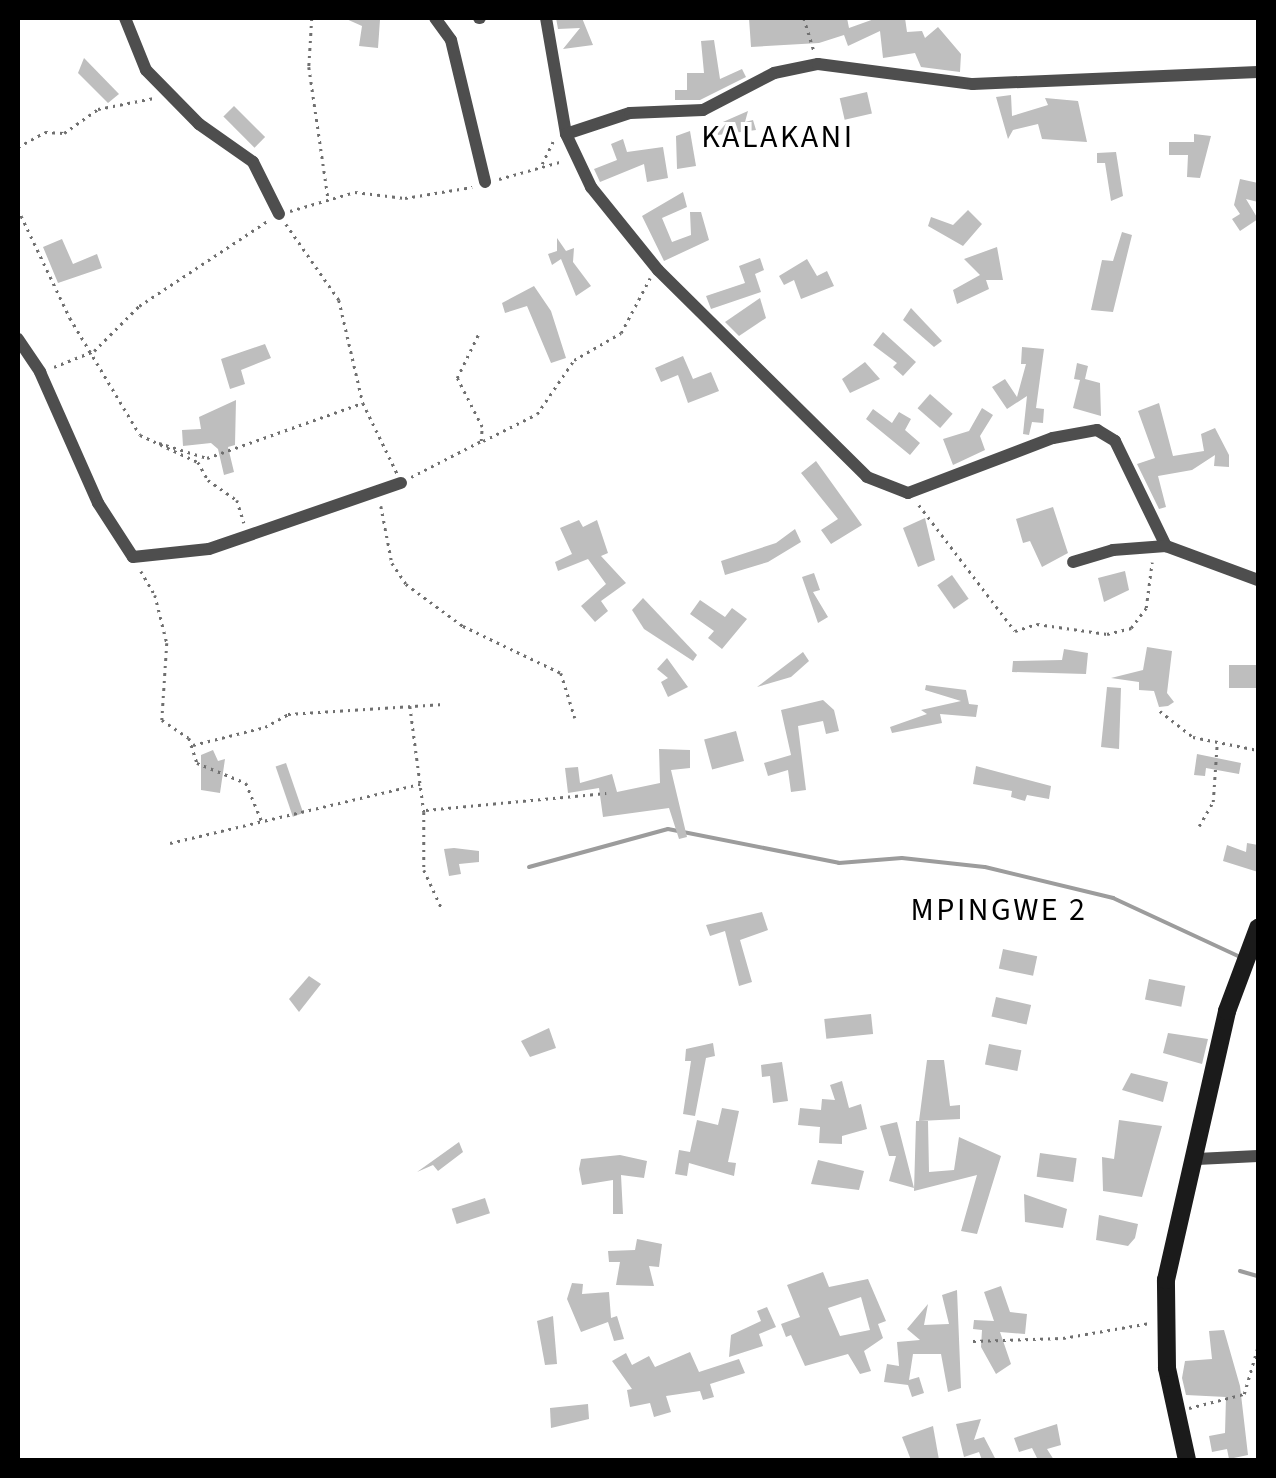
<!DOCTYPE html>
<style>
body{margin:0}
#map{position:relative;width:1276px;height:1478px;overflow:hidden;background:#fff;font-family:"Source Sans 3",sans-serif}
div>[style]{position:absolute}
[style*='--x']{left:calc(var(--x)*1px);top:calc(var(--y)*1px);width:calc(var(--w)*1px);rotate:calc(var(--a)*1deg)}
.stream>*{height:4px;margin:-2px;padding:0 2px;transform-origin:2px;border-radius:2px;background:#9c9c9c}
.building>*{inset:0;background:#bebebe;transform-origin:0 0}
.path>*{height:2.5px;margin-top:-1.25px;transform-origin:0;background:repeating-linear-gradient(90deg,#707070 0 2.5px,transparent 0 7.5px)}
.street>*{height:12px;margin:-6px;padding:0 6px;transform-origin:6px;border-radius:6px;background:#4e4e4e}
.secondary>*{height:18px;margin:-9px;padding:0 9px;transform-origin:9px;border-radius:9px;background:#1b1b1b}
span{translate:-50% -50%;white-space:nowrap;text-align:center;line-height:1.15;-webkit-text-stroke:8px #fff;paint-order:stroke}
.quarter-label{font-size:32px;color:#000;letter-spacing:2.5px}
.frame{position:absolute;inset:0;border:20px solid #000;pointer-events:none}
</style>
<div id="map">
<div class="stream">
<div style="--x:529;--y:867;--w:144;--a:-15.3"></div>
<div style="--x:668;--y:829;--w:174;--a:11.2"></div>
<div style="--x:839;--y:863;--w:63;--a:-4.5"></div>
<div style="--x:902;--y:858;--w:83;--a:6.2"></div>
<div style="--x:985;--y:867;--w:132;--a:13.6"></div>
<div style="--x:1113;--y:898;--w:142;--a:24.9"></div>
<div style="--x:1240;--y:1271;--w:19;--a:16"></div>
</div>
<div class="building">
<div style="clip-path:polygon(344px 18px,380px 20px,378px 48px,359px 46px,362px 26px)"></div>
<div style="clip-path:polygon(556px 18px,582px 18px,593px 45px,563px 49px,580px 28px,558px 29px)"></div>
<div style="clip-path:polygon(749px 18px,847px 18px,849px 28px,877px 18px,905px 18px,907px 32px,922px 31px,925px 38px,938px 27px,961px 54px,960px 72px,921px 67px,915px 53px,883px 58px,880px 31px,848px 46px,844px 35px,819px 43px,751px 47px)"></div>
<div style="clip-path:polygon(714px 40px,720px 79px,742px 69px,746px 77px,700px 100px,675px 100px,675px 90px,687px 90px,687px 73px,704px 73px,701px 41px)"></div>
<div style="clip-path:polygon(84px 58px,119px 94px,108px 103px,78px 73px)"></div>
<div style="left:867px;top:92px;width:22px;height:28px;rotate:77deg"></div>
<div style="clip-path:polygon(1011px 95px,1012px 116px,1048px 105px,1045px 98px,1078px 101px,1087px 142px,1042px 139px,1038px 124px,1013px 130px,1008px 139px,996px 97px)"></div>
<div style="left:234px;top:106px;width:44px;height:15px;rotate:45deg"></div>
<div style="clip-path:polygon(748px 111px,745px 122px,753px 120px,756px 130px,718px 135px,716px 125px)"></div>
<div style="clip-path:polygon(690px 131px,696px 166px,677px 169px,676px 136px)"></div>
<div style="clip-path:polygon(1194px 134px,1211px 136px,1200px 178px,1187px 177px,1188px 155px,1169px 155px,1169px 142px,1194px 142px)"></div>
<div style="clip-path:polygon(623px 139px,627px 152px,663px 147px,668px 178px,647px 182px,644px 164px,600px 182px,594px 169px,617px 160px,611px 144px)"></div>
<div style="clip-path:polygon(1116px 152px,1123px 196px,1111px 201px,1105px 163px,1097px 163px,1097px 153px)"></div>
<div style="clip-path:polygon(1240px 179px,1258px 183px,1258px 202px,1246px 199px,1258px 219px,1240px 231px,1232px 219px,1240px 214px,1234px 205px)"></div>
<div style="clip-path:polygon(683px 192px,687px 207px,662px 218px,672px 242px,691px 235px,690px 212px,701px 212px,709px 240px,664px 261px,642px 216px)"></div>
<div style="clip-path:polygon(968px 210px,982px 224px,963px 246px,928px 226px,931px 217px,953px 225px)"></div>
<div style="clip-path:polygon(1122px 232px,1132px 235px,1113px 312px,1091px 310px,1102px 260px,1113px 261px)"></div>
<div style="clip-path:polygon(557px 238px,566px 251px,574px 248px,573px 262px,591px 286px,576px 296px,561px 259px,552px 265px,548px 254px,557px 251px)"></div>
<div style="clip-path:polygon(62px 239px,73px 264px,97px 254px,102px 268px,58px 283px,43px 247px)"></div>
<div style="clip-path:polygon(997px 247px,1003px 280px,986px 280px,989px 289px,957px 304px,953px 290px,980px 275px,964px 259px)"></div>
<div style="clip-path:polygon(760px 258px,764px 270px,755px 274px,761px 292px,711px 309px,706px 296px,745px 283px,739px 266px)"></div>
<div style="clip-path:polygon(807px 259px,817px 276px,827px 271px,834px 286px,801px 299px,794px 280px,784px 285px,779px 276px)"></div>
<div style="clip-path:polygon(534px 286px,551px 311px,566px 358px,551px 363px,527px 306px,505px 313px,502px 303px)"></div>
<div style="clip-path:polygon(760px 298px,766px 318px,739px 336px,725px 322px)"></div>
<div style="clip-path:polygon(911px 308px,942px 341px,934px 347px,903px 320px)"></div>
<div style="clip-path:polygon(883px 332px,916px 362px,903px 376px,893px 367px,897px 363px,873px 345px)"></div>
<div style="clip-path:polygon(265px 344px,271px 358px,241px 370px,245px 384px,230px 389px,221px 359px)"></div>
<div style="clip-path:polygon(1022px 347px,1044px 349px,1036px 408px,1044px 409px,1043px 423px,1032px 422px,1029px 435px,1023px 434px,1027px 396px,1007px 409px,992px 387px,1005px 379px,1017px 397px,1026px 364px,1021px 364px)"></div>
<div style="clip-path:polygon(683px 356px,693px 379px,711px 372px,719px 391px,688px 403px,678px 375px,661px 382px,655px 368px)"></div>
<div style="clip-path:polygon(865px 362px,880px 379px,850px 393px,842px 379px)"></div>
<div style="clip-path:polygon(1077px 363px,1088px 366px,1085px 379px,1100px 383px,1101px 416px,1073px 408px,1080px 380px,1074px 379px)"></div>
<div style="left:930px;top:394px;width:30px;height:19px;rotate:41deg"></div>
<div style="clip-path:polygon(236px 400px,235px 445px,228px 447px,234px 472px,224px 475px,218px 449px,211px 443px,183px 446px,182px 430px,201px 429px,199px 417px)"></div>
<div style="clip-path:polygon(1159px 403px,1173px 456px,1204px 451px,1201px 434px,1215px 428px,1229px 455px,1229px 467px,1214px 466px,1215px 455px,1192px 470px,1158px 476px,1166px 507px,1159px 509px,1137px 464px,1155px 458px,1138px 411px)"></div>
<div style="clip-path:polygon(982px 408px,993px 415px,980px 436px,985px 450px,953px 465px,943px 439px,969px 431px)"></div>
<div style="clip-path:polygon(873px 409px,892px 423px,899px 412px,911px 419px,905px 430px,920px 443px,910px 455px,866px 419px)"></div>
<div style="clip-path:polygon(816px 461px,862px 525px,831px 544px,821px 530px,838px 519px,801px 473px)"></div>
<div style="clip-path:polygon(1053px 507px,1068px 553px,1042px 567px,1030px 541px,1023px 543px,1016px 519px)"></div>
<div style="clip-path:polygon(925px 518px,935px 560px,918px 567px,903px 528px)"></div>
<div style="clip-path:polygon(579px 520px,583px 527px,597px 520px,608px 553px,601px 556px,626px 583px,601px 601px,608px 611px,595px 622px,581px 606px,606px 584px,588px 559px,558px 571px,555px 562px,572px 554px,560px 528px)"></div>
<div style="clip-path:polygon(795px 529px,801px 542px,768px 562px,725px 575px,721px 561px,776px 543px)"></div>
<div style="clip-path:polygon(1125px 571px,1129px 590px,1104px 602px,1098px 578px)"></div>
<div style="clip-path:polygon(814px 573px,820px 590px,813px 592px,828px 617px,818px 623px,802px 577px)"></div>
<div style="left:952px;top:575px;width:29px;height:18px;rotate:55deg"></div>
<div style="clip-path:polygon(643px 598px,697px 655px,693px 661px,644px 629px,632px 610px)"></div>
<div style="clip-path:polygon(700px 600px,725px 617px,732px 608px,747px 619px,722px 649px,708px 638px,714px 631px,690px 614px)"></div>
<div style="clip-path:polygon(1147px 647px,1172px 651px,1167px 693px,1174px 702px,1168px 706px,1159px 707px,1154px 691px,1139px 690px,1139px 682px,1111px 678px,1143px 670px)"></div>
<div style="clip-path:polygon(1064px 649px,1088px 653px,1086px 674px,1012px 672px,1013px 661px,1062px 660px)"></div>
<div style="clip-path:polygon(803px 652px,809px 661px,791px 677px,757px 687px)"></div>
<div style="clip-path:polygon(667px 658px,688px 687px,668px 697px,661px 682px,668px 678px,657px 669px)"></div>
<div style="left:1258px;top:665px;width:23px;height:29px;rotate:90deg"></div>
<div style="clip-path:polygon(926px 685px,966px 690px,969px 704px,978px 705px,976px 717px,940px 714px,942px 723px,892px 733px,890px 727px,927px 714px,921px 710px,961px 701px,925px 690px)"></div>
<div style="clip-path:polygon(1107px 687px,1121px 688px,1119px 749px,1101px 747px)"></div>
<div style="clip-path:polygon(823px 700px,834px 710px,839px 731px,826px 734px,823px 721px,798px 726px,806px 790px,791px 792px,788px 770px,768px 776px,764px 763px,791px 755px,781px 710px)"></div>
<div style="left:736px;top:731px;width:31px;height:33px;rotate:75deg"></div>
<div style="clip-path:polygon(659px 749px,690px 750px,690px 768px,671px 770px,687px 837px,679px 839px,669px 808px,603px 817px,599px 788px,568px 793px,565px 768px,578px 767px,580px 783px,612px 774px,617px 792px,660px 783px)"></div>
<div style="clip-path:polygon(213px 750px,218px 761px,225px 759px,220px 793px,201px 790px,201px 755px)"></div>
<div style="clip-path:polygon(1197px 754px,1241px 763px,1239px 774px,1206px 768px,1205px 776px,1194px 775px)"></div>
<div style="left:286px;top:763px;width:53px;height:11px;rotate:71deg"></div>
<div style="clip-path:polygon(976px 766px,1051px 786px,1049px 799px,1027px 795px,1025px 801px,1011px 797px,1012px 791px,973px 784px)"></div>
<div style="clip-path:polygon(1247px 843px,1258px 845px,1258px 872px,1223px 861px,1227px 845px,1246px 852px)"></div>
<div style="clip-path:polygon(454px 848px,479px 851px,479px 862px,459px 864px,461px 874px,449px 876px,444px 849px)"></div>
<div style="clip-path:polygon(762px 912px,768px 930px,740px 940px,752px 982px,739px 986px,725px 931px,710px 936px,706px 925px)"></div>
<div style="left:1003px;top:949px;width:35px;height:20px;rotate:12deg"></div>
<div style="clip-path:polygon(309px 976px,321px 984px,299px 1012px,289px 999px)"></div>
<div style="left:1149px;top:979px;width:37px;height:21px;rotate:11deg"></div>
<div style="left:996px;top:997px;width:36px;height:20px;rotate:13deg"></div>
<div style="left:871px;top:1014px;width:20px;height:47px;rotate:84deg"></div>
<div style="clip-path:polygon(549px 1028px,556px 1048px,530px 1057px,521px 1041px)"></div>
<div style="clip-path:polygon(1168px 1033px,1208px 1039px,1202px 1064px,1163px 1053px)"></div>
<div style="clip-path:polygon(713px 1043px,715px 1056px,706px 1058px,695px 1116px,683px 1114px,691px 1061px,685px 1061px,686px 1049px)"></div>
<div style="left:989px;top:1044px;width:33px;height:21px;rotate:11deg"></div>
<div style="clip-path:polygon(927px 1060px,944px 1060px,950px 1106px,960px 1105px,960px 1119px,919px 1121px)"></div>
<div style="clip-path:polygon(782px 1062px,788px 1101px,773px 1103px,770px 1076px,762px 1077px,761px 1065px)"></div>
<div style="clip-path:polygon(1131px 1073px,1168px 1082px,1163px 1102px,1122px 1090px)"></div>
<div style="clip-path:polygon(842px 1081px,849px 1108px,861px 1104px,867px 1129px,842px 1136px,842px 1144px,819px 1143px,820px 1127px,798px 1125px,800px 1108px,821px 1110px,822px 1099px,835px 1100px,830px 1085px)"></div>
<div style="clip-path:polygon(722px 1108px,739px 1111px,728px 1162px,736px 1163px,734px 1176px,689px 1163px,687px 1176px,675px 1174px,679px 1150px,690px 1152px,697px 1120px,718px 1125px)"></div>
<div style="clip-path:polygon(1119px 1120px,1162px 1126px,1142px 1197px,1103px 1191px,1102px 1157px,1114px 1159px)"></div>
<div style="clip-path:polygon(916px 1121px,928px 1121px,929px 1172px,954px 1170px,959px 1137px,1001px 1156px,977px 1234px,961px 1231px,977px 1175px,914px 1191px)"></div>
<div style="clip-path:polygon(897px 1122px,905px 1153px,914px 1188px,889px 1181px,896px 1156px,889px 1156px,880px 1126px)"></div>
<div style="clip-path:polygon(459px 1142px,463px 1152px,438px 1171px,433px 1165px,417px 1172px)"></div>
<div style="left:1040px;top:1153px;width:37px;height:24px;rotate:8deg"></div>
<div style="clip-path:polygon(620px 1155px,647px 1161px,644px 1178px,621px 1175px,623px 1214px,613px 1214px,613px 1180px,582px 1185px,579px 1169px,581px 1159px)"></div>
<div style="clip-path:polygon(818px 1160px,864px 1171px,859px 1190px,811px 1184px)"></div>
<div style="clip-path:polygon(1024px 1194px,1067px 1209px,1063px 1228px,1025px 1222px)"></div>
<div style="left:485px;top:1198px;width:16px;height:35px;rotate:72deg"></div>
<div style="clip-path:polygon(1099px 1215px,1138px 1224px,1135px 1238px,1128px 1246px,1096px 1240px)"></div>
<div style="clip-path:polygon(637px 1239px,662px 1244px,659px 1267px,649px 1266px,654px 1286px,616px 1285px,620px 1262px,609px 1262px,608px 1251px,635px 1250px)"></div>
<div style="clip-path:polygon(evenodd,823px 1272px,829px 1287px,868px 1279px,886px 1321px,878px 1324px,883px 1338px,864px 1351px,871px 1371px,860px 1374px,848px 1354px,805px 1366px,791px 1335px,786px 1337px,781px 1324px,800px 1317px,787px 1285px,823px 1272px,861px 1297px,870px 1330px,840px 1336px,828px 1308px,861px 1297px)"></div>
<div style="clip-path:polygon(572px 1283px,583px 1284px,582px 1294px,609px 1292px,611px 1318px,617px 1316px,624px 1339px,614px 1341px,608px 1322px,581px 1332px,567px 1299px)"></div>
<div style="clip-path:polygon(1001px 1286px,1010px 1312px,1027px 1314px,1025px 1334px,1000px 1332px,1011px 1364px,996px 1374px,981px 1347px,982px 1330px,973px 1329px,974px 1320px,994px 1321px,984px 1292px)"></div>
<div style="clip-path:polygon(957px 1290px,961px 1388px,948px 1392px,941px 1354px,913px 1354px,909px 1380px,919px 1377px,924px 1393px,912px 1397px,908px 1385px,884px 1382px,887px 1364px,899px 1366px,897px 1342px,920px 1340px,907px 1329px,928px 1304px,924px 1325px,949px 1324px,942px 1295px)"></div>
<div style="clip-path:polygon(767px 1307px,776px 1327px,759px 1334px,763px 1346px,729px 1357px,731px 1335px,761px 1321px,757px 1311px)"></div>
<div style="clip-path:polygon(553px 1316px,557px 1364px,545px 1365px,537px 1321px)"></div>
<div style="clip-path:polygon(1224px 1330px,1240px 1386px,1248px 1455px,1229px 1459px,1227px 1449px,1212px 1452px,1209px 1436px,1225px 1433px,1226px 1397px,1186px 1395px,1182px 1378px,1185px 1361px,1212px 1359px,1209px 1331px)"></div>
<div style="clip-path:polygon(690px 1352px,699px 1372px,739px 1359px,745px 1373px,710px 1384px,714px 1397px,703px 1400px,700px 1391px,666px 1396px,671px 1412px,654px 1417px,650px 1403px,630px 1407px,627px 1390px,632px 1389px,612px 1361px,626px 1353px,632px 1365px,649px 1356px,655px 1367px)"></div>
<div style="clip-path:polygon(588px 1404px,589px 1419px,551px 1428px,550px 1408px)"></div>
<div style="clip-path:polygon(981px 1419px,974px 1440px,984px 1437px,996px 1460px,982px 1460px,979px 1452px,964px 1457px,956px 1424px)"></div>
<div style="clip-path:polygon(1057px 1424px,1061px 1445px,1047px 1449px,1054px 1460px,1038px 1460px,1032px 1448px,1019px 1452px,1014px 1438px)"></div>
<div style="clip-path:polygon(933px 1426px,939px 1460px,911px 1460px,902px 1437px)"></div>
</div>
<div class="path">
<div style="--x:312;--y:18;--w:49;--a:93.5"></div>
<div style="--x:309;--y:67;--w:132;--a:81.7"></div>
<div style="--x:804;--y:18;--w:37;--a:73"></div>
<div style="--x:18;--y:147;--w:31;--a:-29"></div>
<div style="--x:45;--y:132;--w:19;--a:3"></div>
<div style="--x:64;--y:133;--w:42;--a:-35.2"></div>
<div style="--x:98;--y:109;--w:57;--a:-11.1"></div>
<div style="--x:542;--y:164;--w:25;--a:-64"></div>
<div style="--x:499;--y:179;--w:66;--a:-15.7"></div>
<div style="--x:18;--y:209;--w:121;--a:64.5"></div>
<div style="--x:70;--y:318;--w:136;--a:59.1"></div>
<div style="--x:140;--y:435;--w:64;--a:25"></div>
<div style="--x:198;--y:462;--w:21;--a:61"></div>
<div style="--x:208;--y:480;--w:35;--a:35"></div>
<div style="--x:237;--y:500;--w:24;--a:73"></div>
<div style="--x:290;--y:211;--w:68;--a:-16.3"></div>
<div style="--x:355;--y:192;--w:50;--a:6.8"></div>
<div style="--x:405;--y:198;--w:68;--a:-9.3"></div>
<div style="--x:286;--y:224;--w:93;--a:55.1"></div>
<div style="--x:339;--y:300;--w:106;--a:76.9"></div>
<div style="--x:363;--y:403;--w:78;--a:64.1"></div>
<div style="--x:54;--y:367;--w:43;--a:-21.8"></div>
<div style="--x:94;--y:351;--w:64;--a:-45"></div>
<div style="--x:139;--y:306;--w:156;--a:-33.5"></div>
<div style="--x:483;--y:441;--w:60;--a:-26.6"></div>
<div style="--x:537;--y:414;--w:65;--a:-55.6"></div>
<div style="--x:574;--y:360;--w:54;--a:-29.9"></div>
<div style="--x:621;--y:333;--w:62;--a:-62.2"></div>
<div style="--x:159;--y:443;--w:50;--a:17.4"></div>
<div style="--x:207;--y:458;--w:164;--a:-19.5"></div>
<div style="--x:411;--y:477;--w:79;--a:-27.2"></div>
<div style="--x:481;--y:441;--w:14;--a:-86"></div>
<div style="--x:482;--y:427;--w:55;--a:-117"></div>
<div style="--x:457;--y:378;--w:48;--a:-64"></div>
<div style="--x:919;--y:505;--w:158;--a:52.7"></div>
<div style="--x:1015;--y:631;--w:23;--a:-18"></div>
<div style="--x:1037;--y:624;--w:71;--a:8.1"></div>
<div style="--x:1107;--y:634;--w:25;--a:-14"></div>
<div style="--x:1131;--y:628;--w:25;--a:-53"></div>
<div style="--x:1146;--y:608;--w:46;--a:-82.6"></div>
<div style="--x:381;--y:506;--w:58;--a:79.1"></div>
<div style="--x:392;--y:563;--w:25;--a:56"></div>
<div style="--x:406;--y:584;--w:71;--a:36.4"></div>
<div style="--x:463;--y:626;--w:109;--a:25.6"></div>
<div style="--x:561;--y:673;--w:47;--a:72.7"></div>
<div style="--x:141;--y:571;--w:28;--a:60"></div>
<div style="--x:155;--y:595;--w:49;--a:76"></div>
<div style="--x:167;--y:643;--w:77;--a:93.7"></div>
<div style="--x:162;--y:720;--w:32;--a:34"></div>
<div style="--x:189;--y:738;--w:26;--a:72"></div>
<div style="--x:197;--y:763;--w:53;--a:22.2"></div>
<div style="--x:246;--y:783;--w:44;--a:67.5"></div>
<div style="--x:410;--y:706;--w:107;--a:82.5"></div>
<div style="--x:424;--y:812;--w:58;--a:90"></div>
<div style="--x:424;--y:870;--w:43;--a:65.2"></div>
<div style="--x:1160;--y:711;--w:42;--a:38.2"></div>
<div style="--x:1193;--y:737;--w:66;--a:11.3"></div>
<div style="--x:193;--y:745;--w:74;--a:-14"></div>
<div style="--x:265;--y:727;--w:26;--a:-29"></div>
<div style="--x:288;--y:714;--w:156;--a:-3.7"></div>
<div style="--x:426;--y:810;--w:181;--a:-5.4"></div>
<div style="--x:1199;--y:826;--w:28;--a:-60"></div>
<div style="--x:1213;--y:802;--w:59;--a:-86.1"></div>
<div style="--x:170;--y:843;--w:257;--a:-13.3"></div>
<div style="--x:973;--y:1341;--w:90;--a:-1.9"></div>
<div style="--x:1063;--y:1338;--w:88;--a:-9.8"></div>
<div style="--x:1189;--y:1408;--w:57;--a:-14.3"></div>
<div style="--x:1244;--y:1394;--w:50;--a:-73.7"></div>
</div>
<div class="street">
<div style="--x:125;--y:18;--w:56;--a:68"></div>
<div style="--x:146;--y:70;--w:76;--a:45.5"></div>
<div style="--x:199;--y:124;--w:66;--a:35.1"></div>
<div style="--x:253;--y:162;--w:58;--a:63.4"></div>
<div style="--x:435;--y:18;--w:27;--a:54"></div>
<div style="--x:451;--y:40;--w:146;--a:76.5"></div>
<div style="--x:479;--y:18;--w:1;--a:0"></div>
<div style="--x:546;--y:18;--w:118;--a:80.2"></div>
<div style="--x:566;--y:134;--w:59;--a:64.7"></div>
<div style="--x:591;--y:187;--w:107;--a:51.1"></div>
<div style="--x:658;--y:270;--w:294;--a:44.7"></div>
<div style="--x:867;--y:477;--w:44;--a:21.3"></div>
<div style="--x:908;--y:493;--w:155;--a:-20.8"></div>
<div style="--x:1053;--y:438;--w:45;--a:-10.3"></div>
<div style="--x:1097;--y:430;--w:21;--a:31"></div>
<div style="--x:1115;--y:441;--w:117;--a:64.1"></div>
<div style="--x:1166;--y:546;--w:98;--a:20.3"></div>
<div style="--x:566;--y:134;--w:67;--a:-18.2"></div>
<div style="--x:630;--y:113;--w:73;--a:-2.4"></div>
<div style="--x:703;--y:110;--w:80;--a:-27.5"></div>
<div style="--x:774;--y:73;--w:45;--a:-11.6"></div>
<div style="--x:818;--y:64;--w:156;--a:7.4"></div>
<div style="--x:973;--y:84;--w:285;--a:-2.4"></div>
<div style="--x:18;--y:339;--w:40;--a:56"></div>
<div style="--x:40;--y:372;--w:143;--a:66.1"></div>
<div style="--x:98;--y:503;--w:64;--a:57.1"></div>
<div style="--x:133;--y:557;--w:76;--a:-6"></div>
<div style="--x:209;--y:549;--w:203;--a:-19"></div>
<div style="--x:1073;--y:562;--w:42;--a:-16.7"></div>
<div style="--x:1113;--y:550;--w:53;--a:-4.3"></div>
<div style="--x:1197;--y:1159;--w:61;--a:-2.8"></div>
</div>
<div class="secondary">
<div style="--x:1187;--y:1460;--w:94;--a:-102.3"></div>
<div style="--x:1167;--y:1368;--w:88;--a:-90.7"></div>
<div style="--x:1166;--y:1280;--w:276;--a:-77.2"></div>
<div style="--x:1227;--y:1011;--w:89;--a:-69.5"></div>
</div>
<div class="quarter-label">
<span style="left:778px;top:137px">KALAKANI</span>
<span style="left:999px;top:910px">MPINGWE 2</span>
</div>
<div class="frame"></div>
</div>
